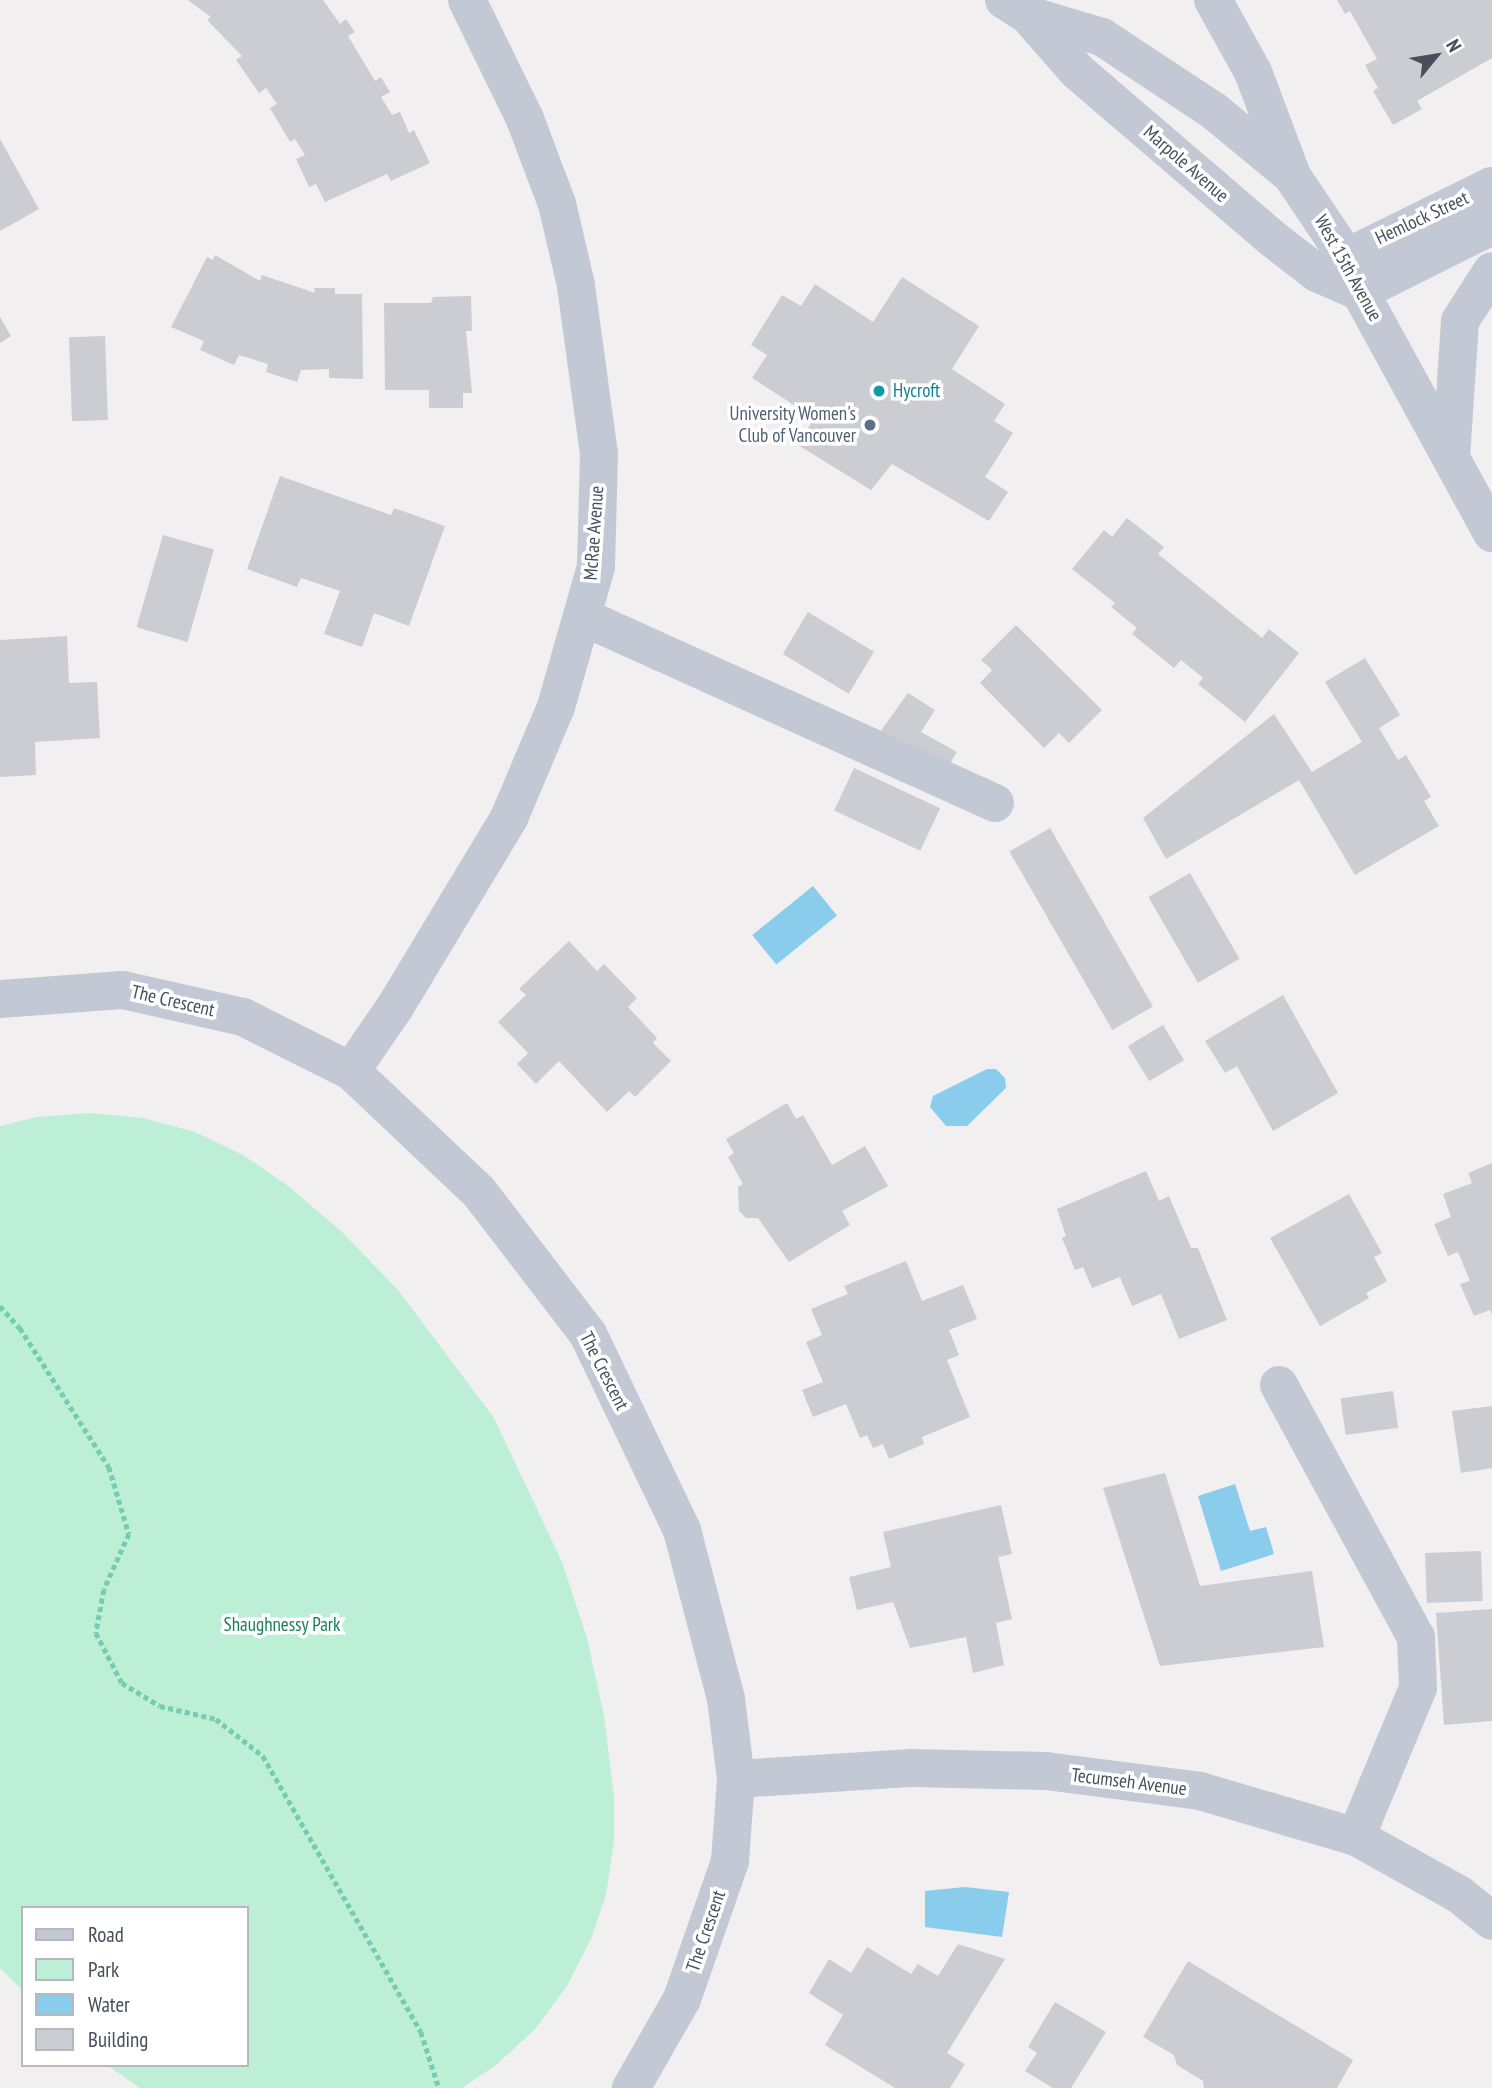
<!DOCTYPE html>
<style>
body{margin:0}
#map{position:relative;width:1492px;height:2088px;overflow:hidden;background:#f1efef;font-family:"PT Sans Narrow",sans-serif}
div>[style]{position:absolute}
[style*='--x']{left:calc(var(--x)*1px);top:calc(var(--y)*1px);width:calc(var(--w)*1px);rotate:calc(var(--a)*1deg)}
.green>*{inset:0;background:#bdefd7}
.water>*{inset:0;background:#8accec;transform-origin:0 0}
.building>*{inset:0;background:#cccdd3;transform-origin:0 0}
.path>*{height:4.5px;margin-top:-2.25px;transform-origin:0;background:repeating-linear-gradient(90deg,#75cdad 0 5px,transparent 0 8.5px)}
.minor>*{height:38px;margin:-19px;padding:0 19px;transform-origin:19px;border-radius:19px;background:#c2c9d4}
.dots>*{width:19px;height:19px;translate:-50% -50%;box-sizing:border-box;border:4px solid #fff;border-radius:50%}
span{translate:-50% -50%;white-space:nowrap;text-align:center;line-height:1.15;-webkit-text-stroke:7px #fff;paint-order:stroke}
.street-label{font-size:19px;color:#474f5c}
.culture-label{font-size:19px;color:#0d838f}
.left{translate:0 -50%;text-align:left}
.service-label{font-size:19px;color:#4e5e75}
.right{translate:-100% -50%;text-align:right}
.park-label{font-size:19px;color:#177e57}
.legend{position:absolute;left:21px;top:1906px;width:228px;height:161px;box-sizing:border-box;background:#fff;border:2px solid #b5b9be;margin:0;padding:9px 12px;list-style:none;font-size:21px;color:#474f5c}
.legend li{display:flex;align-items:center;gap:14px;height:35px}
.legend b{width:35px;border:2px solid #b5b9be}
.north{position:absolute;left:1401px;top:21px;width:70px;height:70px;-webkit-text-stroke:5px #fff;paint-order:stroke;rotate:60deg;font-size:19px;font-weight:700;line-height:28px;text-align:center;color:#474f5c}
.north::after{content:'';display:block;margin:auto;width:24px;height:32px;background:#474f5c;clip-path:polygon(50% 0,100% 100%,50% 72%,0 100%)}
</style>
<div id="map">
<div class="green">
<div style="clip-path:polygon(90px 1113px,143px 1118px,195px 1132px,243px 1155px,287px 1185px,342px 1232px,398px 1290px,494px 1418px,562px 1562px,587px 1638px,604px 1716px,614px 1796px,614px 1842px,606px 1895px,591px 1939px,567px 1986px,535px 2029px,496px 2065px,462px 2088px,140px 2088px,107px 2065px,247px 2065px,247px 1908px,23px 1908px,23px 1991px,0 1968px,0 1126px,37px 1117px)"></div>
</div>
<div class="water">
<div style="left:813px;top:886px;width:38px;height:78px;rotate:51deg"></div>
<div style="clip-path:polygon(987px 1069px,996px 1069px,1005px 1078px,1006px 1088px,967px 1126px,946px 1126px,930px 1107px,933px 1096px)"></div>
<div style="clip-path:polygon(1235px 1484px,1250px 1531px,1266px 1527px,1274px 1554px,1221px 1571px,1198px 1496px)"></div>
<div style="clip-path:polygon(965px 1887px,1009px 1892px,1002px 1937px,925px 1927px,925px 1891px)"></div>
</div>
<div class="building">
<div style="clip-path:polygon(188px 0,323px 0,340px 24px,346px 19px,355px 32px,348px 36px,375px 81px,381px 77px,390px 92px,381px 97px,392px 115px,400px 112px,409px 133px,414px 130px,430px 163px,391px 181px,387px 174px,325px 202px,316px 184px,309px 187px,296px 159px,305px 155px,295px 139px,290px 142px,270px 108px,277px 104px,266px 88px,259px 93px,236px 60px,242px 56px,207px 20px,211px 17px)"></div>
<div style="clip-path:polygon(1337px 0,1492px 0,1492px 58px,1417px 101px,1422px 109px,1393px 125px,1373px 91px,1378px 88px,1365px 65px,1377px 59px,1350px 11px,1345px 14px)"></div>
<div style="clip-path:polygon(0 139px,39px 209px,0 231px)"></div>
<div style="clip-path:polygon(215px 255px,260px 281px,262px 275px,315px 293px,314px 288px,335px 288px,335px 294px,362px 294px,363px 379px,329px 378px,329px 369px,301px 370px,297px 382px,266px 372px,268px 364px,239px 355px,234px 365px,200px 350px,204px 341px,171px 327px,207px 257px,213px 260px)"></div>
<div style="clip-path:polygon(902px 277px,979px 326px,952px 369px,1005px 404px,994px 421px,1013px 433px,985px 477px,1008px 492px,989px 521px,892px 464px,871px 490px,798px 445px,814px 418px,752px 378px,767px 355px,751px 345px,782px 295px,801px 306px,815px 284px,873px 322px)"></div>
<div style="clip-path:polygon(471px 296px,472px 331px,466px 331px,472px 393px,463px 393px,463px 408px,429px 408px,429px 390px,385px 390px,384px 303px,431px 303px,433px 297px)"></div>
<div style="clip-path:polygon(0 317px,11px 336px,0 343px)"></div>
<div style="left:105px;top:336px;width:84px;height:36px;rotate:88deg"></div>
<div style="clip-path:polygon(280px 476px,391px 515px,394px 508px,445px 526px,409px 626px,374px 613px,362px 647px,324px 634px,340px 591px,301px 578px,297px 587px,247px 569px)"></div>
<div style="clip-path:polygon(1127px 518px,1164px 547px,1158px 554px,1262px 638px,1269px 629px,1299px 653px,1245px 722px,1198px 684px,1203px 678px,1181px 660px,1174px 668px,1132px 634px,1137px 628px,1111px 607px,1115px 603px,1072px 569px,1104px 530px,1112px 537px)"></div>
<div style="left:163px;top:535px;width:53px;height:96px;rotate:16deg"></div>
<div style="left:808px;top:612px;width:77px;height:49px;rotate:31deg"></div>
<div style="clip-path:polygon(1016px 625px,1102px 710px,1069px 743px,1059px 733px,1044px 748px,980px 683px,992px 670px,981px 660px)"></div>
<div style="clip-path:polygon(67px 636px,69px 683px,97px 682px,100px 738px,35px 742px,36px 775px,0 777px,0 640px)"></div>
<div style="clip-path:polygon(1365px 658px,1400px 715px,1379px 728px,1398px 760px,1406px 755px,1431px 797px,1424px 801px,1439px 826px,1355px 875px,1299px 780px,1166px 859px,1143px 818px,1274px 714px,1312px 772px,1362px 742px,1325px 682px)"></div>
<div style="clip-path:polygon(908px 693px,935px 710px,921px 732px,957px 752px,949px 765px,880px 732px)"></div>
<div style="left:854px;top:768px;width:95px;height:47px;rotate:25deg"></div>
<div style="left:1050px;top:828px;width:206px;height:47px;rotate:60deg"></div>
<div style="left:1190px;top:873px;width:99px;height:48px;rotate:60deg"></div>
<div style="clip-path:polygon(569px 941px,597px 971px,604px 964px,637px 998px,628px 1007px,657px 1038px,653px 1043px,671px 1061px,635px 1097px,629px 1091px,607px 1112px,559px 1061px,536px 1084px,517px 1064px,528px 1053px,498px 1022px,526px 995px,519px 989px)"></div>
<div style="clip-path:polygon(1283px 995px,1338px 1093px,1273px 1131px,1237px 1066px,1225px 1073px,1205px 1041px)"></div>
<div style="left:1163px;top:1025px;width:41px;height:41px;rotate:59deg"></div>
<div style="clip-path:polygon(787px 1103px,796px 1119px,803px 1115px,832px 1165px,865px 1146px,888px 1186px,842px 1211px,850px 1225px,789px 1262px,758px 1218px,746px 1218px,739px 1211px,738px 1187px,743px 1184px,728px 1157px,734px 1153px,726px 1139px)"></div>
<div style="clip-path:polygon(1492px 1163px,1492px 1315px,1490px 1310px,1474px 1316px,1460px 1284px,1470px 1281px,1458px 1252px,1448px 1256px,1434px 1224px,1451px 1217px,1443px 1194px,1472px 1183px,1468px 1173px)"></div>
<div style="clip-path:polygon(1146px 1171px,1159px 1201px,1169px 1196px,1191px 1248px,1198px 1248px,1227px 1320px,1179px 1339px,1161px 1294px,1132px 1306px,1120px 1277px,1092px 1288px,1083px 1267px,1075px 1270px,1062px 1238px,1066px 1236px,1057px 1209px)"></div>
<div style="clip-path:polygon(1349px 1194px,1382px 1253px,1374px 1257px,1387px 1281px,1366px 1293px,1369px 1298px,1320px 1326px,1270px 1238px)"></div>
<div style="clip-path:polygon(906px 1261px,922px 1301px,963px 1285px,977px 1319px,949px 1330px,959px 1355px,947px 1360px,970px 1417px,922px 1437px,924px 1444px,889px 1459px,883px 1444px,873px 1448px,867px 1435px,860px 1438px,846px 1404px,813px 1417px,802px 1390px,823px 1382px,806px 1342px,822px 1335px,811px 1309px,848px 1294px,844px 1286px)"></div>
<div style="left:1393px;top:1391px;width:37px;height:53px;rotate:82deg"></div>
<div style="clip-path:polygon(1492px 1406px,1492px 1468px,1461px 1473px,1452px 1411px)"></div>
<div style="clip-path:polygon(1165px 1473px,1200px 1586px,1312px 1571px,1324px 1647px,1160px 1666px,1103px 1488px)"></div>
<div style="clip-path:polygon(1001px 1505px,1012px 1554px,998px 1557px,1012px 1619px,996px 1623px,1004px 1665px,973px 1673px,966px 1637px,910px 1648px,893px 1602px,857px 1610px,849px 1577px,891px 1567px,883px 1532px)"></div>
<div style="left:1481px;top:1551px;width:50px;height:56px;rotate:88deg"></div>
<div style="clip-path:polygon(1492px 1609px,1492px 1721px,1444px 1725px,1436px 1613px)"></div>
<div style="clip-path:polygon(958px 1944px,1005px 1959px,947px 2053px,965px 2064px,950px 2088px,895px 2088px,825px 2045px,843px 2015px,809px 1993px,829px 1959px,851px 1973px,867px 1947px,911px 1974px,918px 1964px,938px 1976px)"></div>
<div style="clip-path:polygon(1188px 1961px,1353px 2060px,1337px 2088px,1204px 2088px,1203px 2081px,1177px 2065px,1174px 2055px,1143px 2037px)"></div>
<div style="clip-path:polygon(1055px 2002px,1106px 2032px,1071px 2088px,1053px 2088px,1025px 2071px,1037px 2053px,1028px 2047px)"></div>
</div>
<div class="path">
<div style="--x:0;--y:1306;--w:30;--a:48"></div>
<div style="--x:20;--y:1328;--w:165;--a:57.4"></div>
<div style="--x:109;--y:1467;--w:70;--a:73.4"></div>
<div style="--x:129;--y:1534;--w:61;--a:114.1"></div>
<div style="--x:104;--y:1590;--w:44;--a:100.5"></div>
<div style="--x:96;--y:1633;--w:56;--a:62.5"></div>
<div style="--x:122;--y:1683;--w:44;--a:31.2"></div>
<div style="--x:160;--y:1706;--w:57;--a:13.1"></div>
<div style="--x:216;--y:1719;--w:60;--a:38.2"></div>
<div style="--x:263;--y:1756;--w:318;--a:60.2"></div>
<div style="--x:421;--y:2032;--w:59;--a:72.2"></div>
</div>
<div class="minor">
<div style="--x:1004;--y:0;--w:28;--a:32"></div>
<div style="--x:1028;--y:15;--w:77;--a:16.6"></div>
<div style="--x:1102;--y:37;--w:134;--a:33.5"></div>
<div style="--x:1214;--y:111;--w:97;--a:39.6"></div>
<div style="--x:1213;--y:0;--w:82;--a:60.9"></div>
<div style="--x:1253;--y:72;--w:111;--a:69.4"></div>
<div style="--x:1292;--y:176;--w:95;--a:56.1"></div>
<div style="--x:1345;--y:255;--w:40;--a:68"></div>
<div style="--x:1360;--y:292;--w:275;--a:61.3"></div>
<div style="--x:1028;--y:15;--w:74;--a:48.8"></div>
<div style="--x:1077;--y:71;--w:258;--a:40.6"></div>
<div style="--x:1273;--y:239;--w:56;--a:37.7"></div>
<div style="--x:1317;--y:273;--w:47;--a:23.8"></div>
<div style="--x:1325;--y:268;--w:186;--a:-26.2"></div>
<div style="--x:1360;--y:292;--w:148;--a:-26.6"></div>
<div style="--x:1451;--y:457;--w:136;--a:-86.2"></div>
<div style="--x:1460;--y:321;--w:59;--a:-57.4"></div>
<div style="--x:583;--y:617;--w:452;--a:24.3"></div>
<div style="--x:0;--y:999;--w:123;--a:-4.2"></div>
<div style="--x:123;--y:990;--w:123;--a:12.7"></div>
<div style="--x:243;--y:1017;--w:121;--a:26.6"></div>
<div style="--x:351;--y:1071;--w:176;--a:43.4"></div>
<div style="--x:479;--y:1192;--w:179;--a:52.5"></div>
<div style="--x:588;--y:1334;--w:217;--a:64.4"></div>
<div style="--x:682;--y:1530;--w:175;--a:75.4"></div>
<div style="--x:726;--y:1699;--w:81;--a:82.9"></div>
<div style="--x:736;--y:1779;--w:82;--a:94.2"></div>
<div style="--x:730;--y:1861;--w:146;--a:109.2"></div>
<div style="--x:682;--y:1999;--w:103;--a:119.8"></div>
<div style="--x:351;--y:1071;--w:78;--a:-55.5"></div>
<div style="--x:395;--y:1007;--w:221;--a:-58.9"></div>
<div style="--x:509;--y:818;--w:121;--a:-67.1"></div>
<div style="--x:556;--y:707;--w:146;--a:-74.1"></div>
<div style="--x:596;--y:567;--w:113;--a:-88.5"></div>
<div style="--x:599;--y:454;--w:171;--a:-97.8"></div>
<div style="--x:576;--y:285;--w:83;--a:-103.2"></div>
<div style="--x:557;--y:204;--w:91;--a:-110.6"></div>
<div style="--x:525;--y:119;--w:132;--a:-116"></div>
<div style="--x:1279;--y:1385;--w:287;--a:61.5"></div>
<div style="--x:1416;--y:1637;--w:51;--a:87.8"></div>
<div style="--x:1418;--y:1688;--w:161;--a:112.6"></div>
<div style="--x:736;--y:1779;--w:177;--a:-3.6"></div>
<div style="--x:913;--y:1768;--w:133;--a:1.3"></div>
<div style="--x:1046;--y:1771;--w:155;--a:7.4"></div>
<div style="--x:1200;--y:1791;--w:163;--a:16.4"></div>
<div style="--x:1356;--y:1837;--w:119;--a:29.1"></div>
<div style="--x:1460;--y:1895;--w:41;--a:39.1"></div>
</div>
<div class="dots">
<div style="left:879px;top:391px;background:#0f9aa8"></div>
<div style="left:870px;top:425px;background:#5c6f8a"></div>
</div>
<div class="street-label">
<span style="left:1186px;top:164px;rotate:41deg">Marpole Avenue</span>
<span style="left:1422px;top:218px;rotate:-25deg">Hemlock Street</span>
<span style="left:1348px;top:268px;rotate:61deg">West 15th Avenue</span>
<span style="left:594px;top:533px;rotate:-86deg">McRae Avenue</span>
<span style="left:173px;top:1001px;rotate:13deg">The Crescent</span>
<span style="left:604px;top:1371px;rotate:63deg">The Crescent</span>
<span style="left:1129px;top:1782px;rotate:7deg">Tecumseh Avenue</span>
<span style="left:706px;top:1931px;rotate:-71deg">The Crescent</span>
</div>
<div class="culture-label">
<span class="left" style="left:893px;top:391px">Hycroft</span>
</div>
<div class="service-label">
<span class="right" style="left:856px;top:425px">University Women's<br>Club of Vancouver</span>
</div>
<div class="park-label">
<span style="left:282px;top:1625px">Shaughnessy Park</span>
</div>
<ul class="legend">
<li><b style="height:9px;background:#c2c9d4"></b>Road</li>
<li><b style="height:19px;background:#bdefd7"></b>Park</li>
<li><b style="height:19px;background:#8accec"></b>Water</li>
<li><b style="height:19px;background:#cccdd3"></b>Building</li>
</ul>
<div class="north">N</div>
</div>
